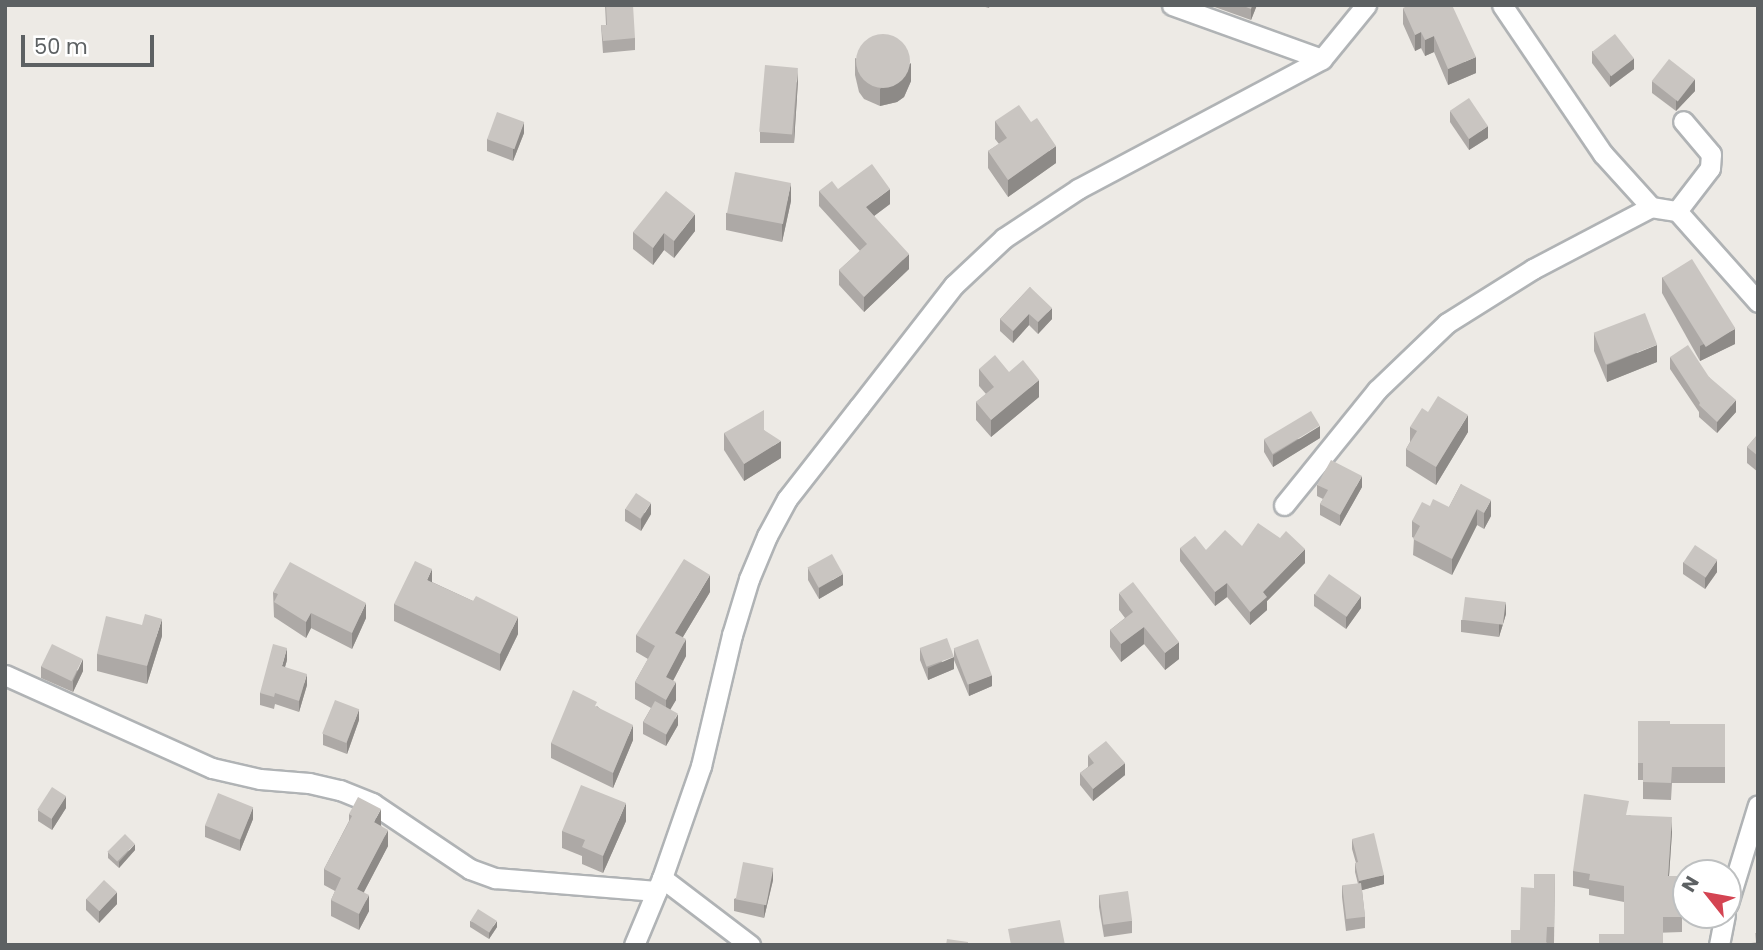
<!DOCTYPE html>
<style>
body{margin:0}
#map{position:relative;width:1763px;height:950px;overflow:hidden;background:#edeae5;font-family:Poppins,sans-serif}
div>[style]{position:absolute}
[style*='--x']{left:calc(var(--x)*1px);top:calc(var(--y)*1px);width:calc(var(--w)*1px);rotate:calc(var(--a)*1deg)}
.roads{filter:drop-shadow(2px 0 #b0b3b5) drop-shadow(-2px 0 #b0b3b5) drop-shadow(0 2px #b0b3b5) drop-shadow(0 -2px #b0b3b5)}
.street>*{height:19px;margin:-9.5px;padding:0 9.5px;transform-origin:9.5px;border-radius:9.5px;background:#fff}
.wall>*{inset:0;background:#ada9a6}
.shaded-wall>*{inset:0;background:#8d8a87}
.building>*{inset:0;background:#c9c5c1;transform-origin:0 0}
.round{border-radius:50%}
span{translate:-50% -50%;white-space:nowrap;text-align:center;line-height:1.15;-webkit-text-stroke:6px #fff;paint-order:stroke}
.frame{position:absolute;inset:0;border:7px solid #5d6163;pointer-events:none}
.north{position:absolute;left:1672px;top:859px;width:70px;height:70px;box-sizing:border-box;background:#fff;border:2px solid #bec0c1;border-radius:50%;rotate:301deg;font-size:19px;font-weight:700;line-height:28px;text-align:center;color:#5d6163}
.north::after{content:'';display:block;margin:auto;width:24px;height:32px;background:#d44452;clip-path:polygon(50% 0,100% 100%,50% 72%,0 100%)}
.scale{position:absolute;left:21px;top:35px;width:133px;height:32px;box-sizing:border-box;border:4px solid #5d6163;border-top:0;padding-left:9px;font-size:21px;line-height:24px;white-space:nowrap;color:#5d6163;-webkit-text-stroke:5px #fff;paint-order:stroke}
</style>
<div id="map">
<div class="roads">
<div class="street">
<div style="--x:1172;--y:5;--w:159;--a:19.8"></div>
<div style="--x:1502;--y:5;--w:180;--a:55.9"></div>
<div style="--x:1603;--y:154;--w:72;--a:47.8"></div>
<div style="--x:1651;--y:207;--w:26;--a:9"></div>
<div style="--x:1677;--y:211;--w:122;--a:48.3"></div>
<div style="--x:1677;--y:211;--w:54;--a:-52.5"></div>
<div style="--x:1710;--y:168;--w:14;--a:-86"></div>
<div style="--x:1711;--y:154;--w:43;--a:-130.3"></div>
<div style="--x:1284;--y:505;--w:148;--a:-51"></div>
<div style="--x:1377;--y:390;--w:97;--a:-43.7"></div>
<div style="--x:1447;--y:323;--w:102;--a:-32.1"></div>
<div style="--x:1533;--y:269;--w:133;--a:-27.7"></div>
<div style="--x:5;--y:675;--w:227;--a:24.2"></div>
<div style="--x:212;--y:768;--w:49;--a:12.9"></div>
<div style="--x:260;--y:779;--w:49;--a:4.7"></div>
<div style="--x:309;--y:783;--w:32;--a:13"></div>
<div style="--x:340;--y:790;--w:35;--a:22"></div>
<div style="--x:372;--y:803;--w:118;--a:34"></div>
<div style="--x:470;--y:869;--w:27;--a:20"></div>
<div style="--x:495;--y:878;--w:162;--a:4.6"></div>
<div style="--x:662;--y:878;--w:111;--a:37.3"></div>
<div style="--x:1728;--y:903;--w:102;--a:-73"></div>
<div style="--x:634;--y:945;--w:73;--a:-67.3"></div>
<div style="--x:662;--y:878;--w:119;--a:-70.8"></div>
<div style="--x:701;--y:766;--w:135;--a:-76.7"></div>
<div style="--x:732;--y:635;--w:59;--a:-73.1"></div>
<div style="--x:749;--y:579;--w:47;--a:-67.3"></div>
<div style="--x:767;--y:536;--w:42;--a:-61.6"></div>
<div style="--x:787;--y:499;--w:117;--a:-52"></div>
<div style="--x:859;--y:407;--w:155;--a:-52.1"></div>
<div style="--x:954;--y:285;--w:69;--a:-43.2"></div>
<div style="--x:1004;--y:238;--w:89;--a:-33.5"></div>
<div style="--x:1078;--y:189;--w:276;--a:-28"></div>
<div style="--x:1322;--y:59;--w:70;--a:-50.8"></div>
<div style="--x:1719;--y:945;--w:31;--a:-79"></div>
</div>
</div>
<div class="wall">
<div style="clip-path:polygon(605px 5px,635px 38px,635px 50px,603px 53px,601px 25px,606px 25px)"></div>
<div style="clip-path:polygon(978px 5px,990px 5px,989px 8px)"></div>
<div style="clip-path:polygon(1209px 5px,1257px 5px,1251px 20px)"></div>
<div style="clip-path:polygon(1403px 8px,1476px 73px,1448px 85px,1434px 52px,1425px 56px,1421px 48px,1415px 51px,1403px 24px)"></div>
<div style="clip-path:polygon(1592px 51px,1634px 69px,1610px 87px,1592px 63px)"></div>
<div style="clip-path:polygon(855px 58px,911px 81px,904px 97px,897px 102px,880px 106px,864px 99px,859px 92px,855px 75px)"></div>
<div style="clip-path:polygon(798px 80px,794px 143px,760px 143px,760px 132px)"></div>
<div style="clip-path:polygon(1652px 81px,1695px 91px,1676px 111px,1652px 93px)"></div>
<div style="clip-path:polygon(1450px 111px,1488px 138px,1469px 150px,1450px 122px)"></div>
<div style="clip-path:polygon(995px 121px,1031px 122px,1056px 163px,1008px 197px,988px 168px,988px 151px,999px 144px,995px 139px)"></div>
<div style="clip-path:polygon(524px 133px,513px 161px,487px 151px,487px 139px)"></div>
<div style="clip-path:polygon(838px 189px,890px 204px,874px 216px,909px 269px,864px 312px,839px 285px,839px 270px,860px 251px,819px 206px,819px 191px)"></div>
<div style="clip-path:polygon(791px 201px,782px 242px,726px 230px,726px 213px)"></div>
<div style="clip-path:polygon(695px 231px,674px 258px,664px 250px,653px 265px,633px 249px,633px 232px)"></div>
<div style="clip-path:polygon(1662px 277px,1735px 344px,1700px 361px,1662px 293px)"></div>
<div style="clip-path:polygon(1030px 287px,1052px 319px,1038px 334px,1029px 325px,1013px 343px,1000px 331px,1000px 319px)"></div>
<div style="clip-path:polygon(1594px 333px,1657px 362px,1607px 382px,1594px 351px)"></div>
<div style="clip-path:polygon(1670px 357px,1709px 377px,1736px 412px,1717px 433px,1699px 417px,1699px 412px,1670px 369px)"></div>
<div style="clip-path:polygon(979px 369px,1009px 372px,1039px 397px,991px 437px,976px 420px,976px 402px,986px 394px,979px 386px)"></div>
<div style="clip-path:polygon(1410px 427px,1468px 432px,1436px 485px,1406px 466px,1406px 449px,1410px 442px)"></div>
<div style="clip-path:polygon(764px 430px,781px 458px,744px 481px,724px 450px,724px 433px)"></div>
<div style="clip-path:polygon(1758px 434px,1758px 472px,1747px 463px,1747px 447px)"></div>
<div style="clip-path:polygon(1320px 438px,1273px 467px,1264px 452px,1264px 440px)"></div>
<div style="clip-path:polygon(1461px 484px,1491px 516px,1484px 529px,1477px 525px,1452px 575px,1413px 555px,1414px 538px,1412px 537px,1412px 521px,1430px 506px,1449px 507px)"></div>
<div style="clip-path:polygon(1317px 485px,1362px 487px,1340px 526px,1320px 515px,1320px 504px,1323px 499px,1317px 496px)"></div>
<div style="clip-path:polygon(625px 509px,651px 514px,641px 531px,625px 521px)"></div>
<div style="clip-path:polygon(1242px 546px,1305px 563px,1267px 601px,1267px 610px,1250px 625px,1227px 597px,1215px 606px,1180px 561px,1180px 548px,1206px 550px)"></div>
<div style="clip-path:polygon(1683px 562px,1717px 572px,1705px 589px,1683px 574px)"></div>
<div style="clip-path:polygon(808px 568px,843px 585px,819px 599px,808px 580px)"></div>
<div style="clip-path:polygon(432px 582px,473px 601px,518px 634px,500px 671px,394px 621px,394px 604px)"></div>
<div style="clip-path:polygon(273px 592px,366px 618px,352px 649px,311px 628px,306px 638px,274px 617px)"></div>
<div style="clip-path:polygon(710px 592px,683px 637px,686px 656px,673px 681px,676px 700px,670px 709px,678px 725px,666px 746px,643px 734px,643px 722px,651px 708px,635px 699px,635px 682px,648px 659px,636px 652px,636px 635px)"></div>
<div style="clip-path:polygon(1119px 593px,1179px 659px,1165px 670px,1144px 644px,1121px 662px,1110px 647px,1110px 630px,1125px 618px,1119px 610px)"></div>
<div style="clip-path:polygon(1314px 594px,1361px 608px,1346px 629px,1314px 606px)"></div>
<div style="clip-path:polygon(1506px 614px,1499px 637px,1461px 632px,1461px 620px)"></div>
<div style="clip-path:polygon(162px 636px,147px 684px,97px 671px,97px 654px)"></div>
<div style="clip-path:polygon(920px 648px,954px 669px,928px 680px,920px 660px)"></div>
<div style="clip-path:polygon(954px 648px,992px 686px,969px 696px,954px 660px)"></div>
<div style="clip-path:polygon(287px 660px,285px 667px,307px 685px,299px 712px,275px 704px,274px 709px,260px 705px,260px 693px)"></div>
<div style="clip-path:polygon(41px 666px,83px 671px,73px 692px,41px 678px)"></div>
<div style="clip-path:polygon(597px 706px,633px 740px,613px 788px,551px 758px,551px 743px)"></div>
<div style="clip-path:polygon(359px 720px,347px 754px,323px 745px,323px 734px)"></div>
<div style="clip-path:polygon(1638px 721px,1670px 724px,1725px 724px,1725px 783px,1672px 783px,1671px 800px,1643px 799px,1643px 780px,1638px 780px)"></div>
<div style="clip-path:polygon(1088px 755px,1125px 775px,1093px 801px,1080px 785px,1080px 773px,1088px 767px)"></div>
<div style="clip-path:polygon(66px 808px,52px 830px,38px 821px,38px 810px)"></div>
<div style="clip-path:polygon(349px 814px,381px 825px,388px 846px,364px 892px,369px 911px,359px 930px,331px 916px,331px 900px,335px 891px,324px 885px,324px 869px,349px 821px)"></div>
<div style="clip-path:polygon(1629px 815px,1672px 832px,1669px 876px,1682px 917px,1682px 932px,1624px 934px,1624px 902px,1589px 895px,1589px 889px,1573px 886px,1573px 871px)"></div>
<div style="clip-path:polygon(253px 819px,240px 851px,205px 837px,205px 825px)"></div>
<div style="clip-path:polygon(626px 821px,603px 873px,582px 864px,582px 856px,562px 848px,562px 831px)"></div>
<div style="clip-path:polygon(1352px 839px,1384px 884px,1362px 890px,1365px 917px,1365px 928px,1346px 931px,1342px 897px,1342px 886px,1358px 884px,1355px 872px,1355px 863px,1356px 863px,1352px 849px)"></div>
<div style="clip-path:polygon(135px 850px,119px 868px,108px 858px,108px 852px)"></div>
<div style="clip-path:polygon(1555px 874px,1554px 943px,1547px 943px,1520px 930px,1534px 888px)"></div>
<div style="clip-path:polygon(773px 880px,764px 918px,734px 911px,734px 899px)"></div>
<div style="clip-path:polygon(1099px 895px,1132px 921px,1132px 933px,1104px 937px,1099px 907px)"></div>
<div style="clip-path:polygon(86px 899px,117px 904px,99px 923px,86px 910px)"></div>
<div style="clip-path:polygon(470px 921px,497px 927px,489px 939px,470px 927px)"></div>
</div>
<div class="shaded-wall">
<div style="clip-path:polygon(1252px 5px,1257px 5px,1251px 20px,1251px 9px)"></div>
<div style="clip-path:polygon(1421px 32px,1421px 48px,1415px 51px,1415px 35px)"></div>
<div style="clip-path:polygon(1434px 36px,1434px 52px,1425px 56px,1425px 40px)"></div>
<div style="clip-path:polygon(1476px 57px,1476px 73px,1448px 85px,1448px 69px)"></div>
<div style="clip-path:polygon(1634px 58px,1634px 69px,1610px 87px,1610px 76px)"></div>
<div style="clip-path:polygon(911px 63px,911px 81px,904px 97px,897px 102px,880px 106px,880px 89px)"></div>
<div style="clip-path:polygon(798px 68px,798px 80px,794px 143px,794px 131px)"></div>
<div style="clip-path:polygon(1695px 79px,1695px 91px,1676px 111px,1676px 100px)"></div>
<div style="clip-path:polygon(524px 122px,524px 133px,513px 161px,513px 149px)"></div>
<div style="clip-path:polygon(1488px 126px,1488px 138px,1469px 150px,1469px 139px)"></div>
<div style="clip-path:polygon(1056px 146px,1056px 163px,1008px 197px,1008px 180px)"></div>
<div style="clip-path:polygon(791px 183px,791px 201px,782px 242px,782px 225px)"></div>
<div style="clip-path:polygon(890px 189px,890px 204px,866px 222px,866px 207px)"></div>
<div style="clip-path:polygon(695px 214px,695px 231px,674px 258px,674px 241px)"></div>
<div style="clip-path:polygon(664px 233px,664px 250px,653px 265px,653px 248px)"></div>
<div style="clip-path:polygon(909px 254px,909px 269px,864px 312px,864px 297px)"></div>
<div style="clip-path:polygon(1052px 308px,1052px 319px,1038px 334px,1038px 322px)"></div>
<div style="clip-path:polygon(1029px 314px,1029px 325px,1013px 343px,1013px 331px)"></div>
<div style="clip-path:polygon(1735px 329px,1735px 344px,1700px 361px,1700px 346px)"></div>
<div style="clip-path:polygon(1657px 345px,1657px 362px,1607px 382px,1607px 365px)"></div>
<div style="clip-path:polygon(1039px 380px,1039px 397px,991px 437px,991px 420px)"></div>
<div style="clip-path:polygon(1736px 400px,1736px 412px,1717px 433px,1717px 422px)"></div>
<div style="clip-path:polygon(1468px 415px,1468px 432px,1436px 485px,1436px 467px)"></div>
<div style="clip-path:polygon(1320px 426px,1320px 438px,1273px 467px,1273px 455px)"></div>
<div style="clip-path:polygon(781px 441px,781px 458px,744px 481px,744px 464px)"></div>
<div style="clip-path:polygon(1362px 476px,1362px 487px,1340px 526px,1340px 515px)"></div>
<div style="clip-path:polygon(1491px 500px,1491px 516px,1484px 529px,1484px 513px)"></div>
<div style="clip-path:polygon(651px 503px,651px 514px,641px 531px,641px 519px)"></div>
<div style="clip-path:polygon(1477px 509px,1477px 525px,1452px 575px,1452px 559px)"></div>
<div style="clip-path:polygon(1305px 549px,1305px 563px,1267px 601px,1267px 610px,1250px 625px,1250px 612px,1263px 592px)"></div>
<div style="clip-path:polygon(1717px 560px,1717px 572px,1705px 589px,1705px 578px)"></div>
<div style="clip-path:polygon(432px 569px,432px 586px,427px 580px)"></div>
<div style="clip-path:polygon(843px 574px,843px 585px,819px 599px,819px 588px)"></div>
<div style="clip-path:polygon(710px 575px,710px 592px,675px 650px,675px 633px)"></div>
<div style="clip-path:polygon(1227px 583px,1227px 597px,1215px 606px,1215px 592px)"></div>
<div style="clip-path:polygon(1361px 596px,1361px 608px,1346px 629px,1346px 617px)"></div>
<div style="clip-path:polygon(1506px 602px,1506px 614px,1499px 637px,1499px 625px)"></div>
<div style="clip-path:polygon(366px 603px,366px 618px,352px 649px,352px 633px)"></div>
<div style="clip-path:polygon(311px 613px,311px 628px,306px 638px,306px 622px)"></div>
<div style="clip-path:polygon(518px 617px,518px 634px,500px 671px,500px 654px)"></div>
<div style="clip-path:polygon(162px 619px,162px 636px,147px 684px,147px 666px)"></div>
<div style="clip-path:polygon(1144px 627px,1144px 644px,1121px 662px,1121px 644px)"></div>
<div style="clip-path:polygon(686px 639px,686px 656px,666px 694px,666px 677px)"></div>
<div style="clip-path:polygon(1179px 642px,1179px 659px,1165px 670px,1165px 653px)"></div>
<div style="clip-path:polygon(287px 648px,287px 660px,282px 677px,282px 666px)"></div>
<div style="clip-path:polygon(954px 657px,954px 669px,928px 680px,928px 668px)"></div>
<div style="clip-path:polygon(83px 659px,83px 671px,73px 692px,73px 681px)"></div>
<div style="clip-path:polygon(307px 674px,307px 685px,299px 712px,299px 701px)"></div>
<div style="clip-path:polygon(992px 675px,992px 686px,969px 696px,969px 684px)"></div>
<div style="clip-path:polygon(676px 682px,676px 700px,666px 717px,666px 700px)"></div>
<div style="clip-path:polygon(359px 709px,359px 720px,347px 754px,347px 742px)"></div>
<div style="clip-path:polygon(678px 714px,678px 725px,666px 746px,666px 735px)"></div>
<div style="clip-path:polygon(633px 725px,633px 740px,613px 788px,613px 773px)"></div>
<div style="clip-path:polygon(1125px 763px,1125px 775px,1093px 801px,1093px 789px)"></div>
<div style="clip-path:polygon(66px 796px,66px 808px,52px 830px,52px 818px)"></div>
<div style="clip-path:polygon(626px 803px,626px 821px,603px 873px,603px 856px)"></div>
<div style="clip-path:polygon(253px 807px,253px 819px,240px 851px,240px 839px)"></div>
<div style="clip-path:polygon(381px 809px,381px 825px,374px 838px,374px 822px)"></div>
<div style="clip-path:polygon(1672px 817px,1672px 832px,1668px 891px,1668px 876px)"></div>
<div style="clip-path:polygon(388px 830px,388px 846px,357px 905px,357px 889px)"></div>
<div style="clip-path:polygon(135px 844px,135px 850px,119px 868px,119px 862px)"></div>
<div style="clip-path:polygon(773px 868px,773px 880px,764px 918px,764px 906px)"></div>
<div style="clip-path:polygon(1384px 875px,1384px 884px,1359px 891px,1359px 881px)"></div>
<div style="clip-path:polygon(117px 892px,117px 904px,99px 923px,99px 911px)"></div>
<div style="clip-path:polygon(369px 895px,369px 911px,359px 930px,359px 914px)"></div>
<div style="clip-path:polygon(497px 921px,497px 927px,489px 939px,489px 933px)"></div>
</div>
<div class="building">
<div style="clip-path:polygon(606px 5px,633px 5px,635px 38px,603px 41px,601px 25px,607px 25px)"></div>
<div style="clip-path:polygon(1241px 5px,1252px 5px,1251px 9px)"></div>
<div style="clip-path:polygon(1409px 5px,1452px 5px,1476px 57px,1448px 69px,1434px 36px,1425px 40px,1421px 32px,1415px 35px,1403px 8px)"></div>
<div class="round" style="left:856px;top:34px;width:54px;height:54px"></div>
<div style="left:1615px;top:34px;width:31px;height:29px;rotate:52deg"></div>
<div style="left:1669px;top:59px;width:33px;height:28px;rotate:38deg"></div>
<div style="left:765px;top:65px;width:33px;height:67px;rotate:5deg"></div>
<div style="left:1469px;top:98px;width:34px;height:23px;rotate:56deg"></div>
<div style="clip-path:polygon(1019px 105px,1031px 122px,1037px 118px,1056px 146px,1008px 180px,988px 151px,1007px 138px,995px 121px)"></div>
<div style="left:497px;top:112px;width:29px;height:29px;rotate:20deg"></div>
<div style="clip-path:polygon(872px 164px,890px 189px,866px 207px,909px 254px,864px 297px,839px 270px,867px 244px,819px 191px,832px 181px,838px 189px)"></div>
<div style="left:735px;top:172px;width:57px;height:42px;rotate:11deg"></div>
<div style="clip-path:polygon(666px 191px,695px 214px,674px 241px,664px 233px,653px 248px,633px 232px)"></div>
<div style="left:1692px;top:259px;width:82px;height:35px;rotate:58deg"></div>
<div style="clip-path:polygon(1030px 287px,1052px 308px,1038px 322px,1029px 314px,1013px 331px,1000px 319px)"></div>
<div style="left:1645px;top:313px;width:34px;height:55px;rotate:69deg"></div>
<div style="clip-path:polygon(1688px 345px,1709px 377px,1736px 400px,1717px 422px,1699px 405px,1700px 403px,1670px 357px)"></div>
<div style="clip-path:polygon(995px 355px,1009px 372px,1023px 360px,1039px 380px,991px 420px,976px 402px,994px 387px,979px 369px)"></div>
<div style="clip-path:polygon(1438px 396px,1468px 415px,1436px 467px,1406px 449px,1417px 431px,1410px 427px,1422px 408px,1428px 412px)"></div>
<div style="clip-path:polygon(764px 410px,764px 430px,781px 441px,744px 464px,724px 433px)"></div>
<div style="left:1311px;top:411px;width:17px;height:55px;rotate:59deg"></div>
<div style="clip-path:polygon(1758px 434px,1758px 456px,1747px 447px)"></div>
<div style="clip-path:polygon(1331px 460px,1362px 476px,1340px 515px,1320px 504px,1328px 490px,1317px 485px)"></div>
<div style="clip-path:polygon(1461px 484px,1491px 500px,1484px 513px,1477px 509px,1452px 559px,1413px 539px,1420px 526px,1412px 521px,1422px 502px,1430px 506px,1433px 499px,1449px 507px)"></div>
<div style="left:636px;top:493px;width:18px;height:19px;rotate:34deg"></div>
<div style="clip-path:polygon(1258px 523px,1280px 538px,1286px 531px,1305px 549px,1263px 592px,1267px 597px,1250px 612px,1227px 583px,1215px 592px,1180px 548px,1195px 536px,1206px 550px,1225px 530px,1242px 546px)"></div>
<div style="left:1695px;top:545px;width:27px;height:21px;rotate:34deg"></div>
<div style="left:832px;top:554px;width:23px;height:28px;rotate:61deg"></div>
<div style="clip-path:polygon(684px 559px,710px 575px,675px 633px,686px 639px,666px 677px,676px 682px,666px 700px,635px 682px,655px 646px,636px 635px)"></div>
<div style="clip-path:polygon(415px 561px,432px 569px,427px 580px,473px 601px,476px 596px,518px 617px,500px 654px,394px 604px)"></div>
<div style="clip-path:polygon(290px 562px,366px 603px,352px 633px,311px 613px,306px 622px,274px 602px,278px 594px,273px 592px)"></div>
<div style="left:1329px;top:574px;width:39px;height:25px;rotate:35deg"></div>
<div style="clip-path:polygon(1133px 582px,1179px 642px,1165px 653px,1144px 627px,1121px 644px,1110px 630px,1133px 612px,1119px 593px)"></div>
<div style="left:1465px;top:597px;width:41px;height:23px;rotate:7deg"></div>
<div style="clip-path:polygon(145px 614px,162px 619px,147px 666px,97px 654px,106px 616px,142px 625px)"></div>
<div style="left:947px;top:638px;width:20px;height:29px;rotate:70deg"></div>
<div style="left:978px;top:639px;width:39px;height:26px;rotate:69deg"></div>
<div style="left:52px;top:644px;width:34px;height:25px;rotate:26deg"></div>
<div style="clip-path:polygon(273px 644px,287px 648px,282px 666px,307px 674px,299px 701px,275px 693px,274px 697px,260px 693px)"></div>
<div style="clip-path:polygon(573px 690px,597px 702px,595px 706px,633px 725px,613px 773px,551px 743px)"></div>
<div style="left:335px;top:700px;width:26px;height:36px;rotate:21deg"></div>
<div style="left:655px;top:701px;width:26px;height:24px;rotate:29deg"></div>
<div style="clip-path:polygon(1638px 721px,1670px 721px,1670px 724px,1725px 724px,1725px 767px,1672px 767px,1671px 783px,1643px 782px,1643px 763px,1638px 763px)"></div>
<div style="clip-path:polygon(1106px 741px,1125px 763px,1093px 789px,1080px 773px,1094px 763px,1088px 755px)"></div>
<div style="clip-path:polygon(581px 785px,626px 803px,603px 856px,582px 847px,585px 840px,562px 831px)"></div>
<div style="left:52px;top:787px;width:17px;height:27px;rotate:33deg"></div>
<div style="left:218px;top:793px;width:38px;height:35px;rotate:22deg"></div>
<div style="clip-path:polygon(1584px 794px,1629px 801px,1626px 815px,1672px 817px,1668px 876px,1678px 876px,1682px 917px,1663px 917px,1663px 945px,1599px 945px,1599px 934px,1624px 934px,1624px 886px,1589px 880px,1590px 874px,1573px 871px)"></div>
<div style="clip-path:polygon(358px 797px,381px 809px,374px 822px,388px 830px,357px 889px,369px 895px,359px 914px,331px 900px,341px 878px,324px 869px,352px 816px,349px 814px)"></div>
<div style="clip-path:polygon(1374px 833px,1384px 875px,1359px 881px,1355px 863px,1358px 862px,1352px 839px)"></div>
<div style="left:125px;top:834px;width:14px;height:25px;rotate:45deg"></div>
<div style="left:743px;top:862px;width:31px;height:38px;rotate:11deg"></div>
<div style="clip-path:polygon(1534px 874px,1555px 874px,1554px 927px,1547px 927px,1546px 945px,1511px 945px,1511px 930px,1520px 930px,1521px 887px,1534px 888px)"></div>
<div style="left:104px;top:880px;width:18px;height:26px;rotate:43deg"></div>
<div style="left:1361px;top:883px;width:34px;height:19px;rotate:83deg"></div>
<div style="left:1128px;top:891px;width:30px;height:29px;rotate:82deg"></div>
<div style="left:478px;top:909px;width:22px;height:14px;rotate:32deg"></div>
<div style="clip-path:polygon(1060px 920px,1065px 945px,1011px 945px,1008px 929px)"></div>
<div style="clip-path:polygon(1755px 933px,1758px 933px,1758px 945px,1746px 945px,1746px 944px,1756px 942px)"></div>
<div style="clip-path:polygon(947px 939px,968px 942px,968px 945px,946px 945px)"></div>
</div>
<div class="frame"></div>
<div class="north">N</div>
<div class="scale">50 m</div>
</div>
